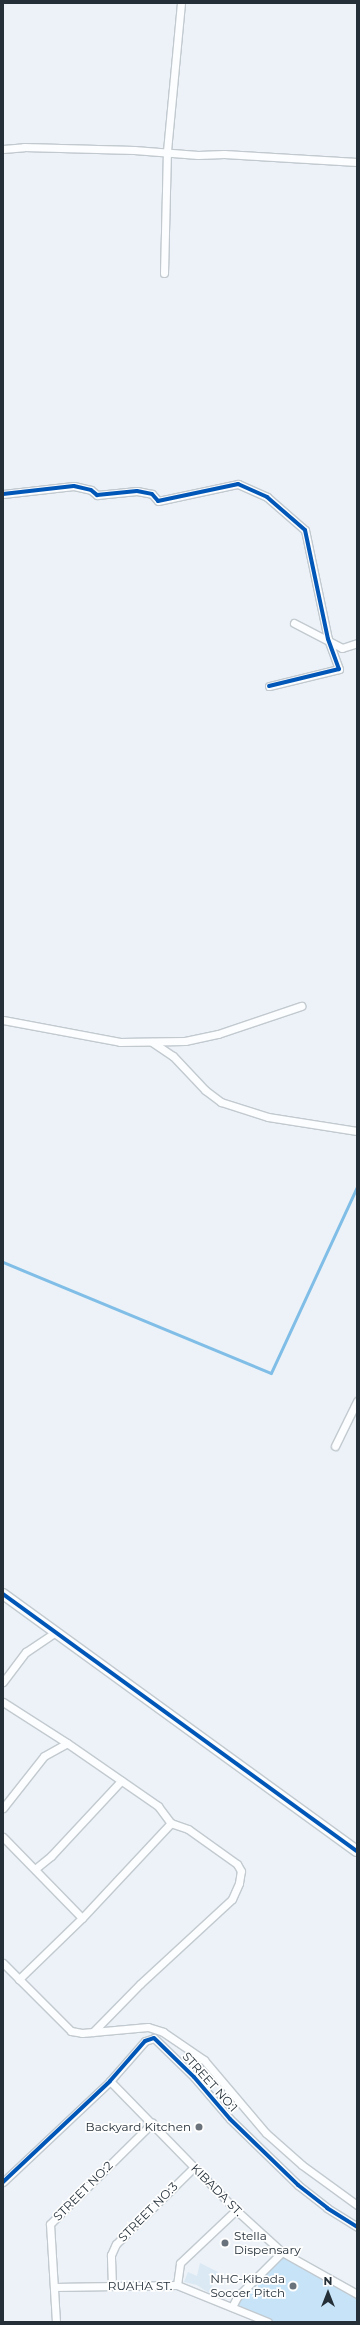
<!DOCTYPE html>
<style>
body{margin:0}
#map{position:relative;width:360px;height:2325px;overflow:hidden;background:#ecf2f7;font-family:Montserrat,sans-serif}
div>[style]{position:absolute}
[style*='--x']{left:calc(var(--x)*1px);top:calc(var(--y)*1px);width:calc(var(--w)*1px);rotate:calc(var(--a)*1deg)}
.built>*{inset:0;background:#dae9f4}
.green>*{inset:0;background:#c7e3f7}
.stream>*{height:2.5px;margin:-1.25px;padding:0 1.25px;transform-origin:1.25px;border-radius:1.25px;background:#80bee7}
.roads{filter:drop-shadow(1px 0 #c2cad0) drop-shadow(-1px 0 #c2cad0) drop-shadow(0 1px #c2cad0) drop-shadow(0 -1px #c2cad0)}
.street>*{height:7px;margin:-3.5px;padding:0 3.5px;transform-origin:3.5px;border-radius:3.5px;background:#fcfdfe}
.secondary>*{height:10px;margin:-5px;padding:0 5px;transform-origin:5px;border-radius:5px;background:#fcfdfe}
.cycleway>*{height:4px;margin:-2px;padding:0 2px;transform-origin:2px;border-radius:2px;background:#0057b8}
.dots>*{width:11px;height:11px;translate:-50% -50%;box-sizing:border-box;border:2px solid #fefefe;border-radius:50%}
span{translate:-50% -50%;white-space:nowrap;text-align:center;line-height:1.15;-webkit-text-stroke:3.5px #fefefe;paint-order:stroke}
.street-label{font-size:12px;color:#242f38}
.poi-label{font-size:12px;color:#242f38}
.right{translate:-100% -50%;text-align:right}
.left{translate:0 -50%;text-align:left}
.frame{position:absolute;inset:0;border:4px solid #242f38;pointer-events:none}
.north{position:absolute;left:308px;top:2273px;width:40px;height:40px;-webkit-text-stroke:3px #fefefe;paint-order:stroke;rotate:0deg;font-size:11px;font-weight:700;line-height:16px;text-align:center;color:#242f38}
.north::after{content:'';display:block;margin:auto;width:14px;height:18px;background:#242f38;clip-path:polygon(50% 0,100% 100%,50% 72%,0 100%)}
</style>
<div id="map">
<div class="built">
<div style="clip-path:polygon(200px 2263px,218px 2272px,209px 2293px,197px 2285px,184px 2282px,188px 2272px,197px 2276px)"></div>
</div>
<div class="green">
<div style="clip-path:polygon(286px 2257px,357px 2298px,357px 2322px,275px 2322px,239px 2307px,238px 2304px,240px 2299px,278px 2260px)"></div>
</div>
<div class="stream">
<div style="--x:3;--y:1262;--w:290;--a:22.5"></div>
<div style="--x:271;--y:1373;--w:205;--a:-65.2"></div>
</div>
<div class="roads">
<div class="street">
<div style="--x:3;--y:149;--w:21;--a:-5"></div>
<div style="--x:24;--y:147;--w:110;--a:1.6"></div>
<div style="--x:134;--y:150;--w:64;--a:4.5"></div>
<div style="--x:198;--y:155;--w:26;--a:-2"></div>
<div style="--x:224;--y:154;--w:133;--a:3.4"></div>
<div style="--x:164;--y:273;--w:122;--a:-88.6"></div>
<div style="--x:167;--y:151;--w:149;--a:-84.6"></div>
<div style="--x:3;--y:494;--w:71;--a:-6.4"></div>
<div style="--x:74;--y:486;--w:17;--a:13"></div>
<div style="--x:91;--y:490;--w:8;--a:40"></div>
<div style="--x:97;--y:495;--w:40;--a:-5.7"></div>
<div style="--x:137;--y:491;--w:15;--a:11"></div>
<div style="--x:152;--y:494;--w:9;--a:49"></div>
<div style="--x:158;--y:501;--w:82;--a:-12"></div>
<div style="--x:238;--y:484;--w:32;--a:24"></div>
<div style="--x:267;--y:497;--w:50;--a:41"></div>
<div style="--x:305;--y:530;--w:111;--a:78.1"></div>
<div style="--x:328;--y:639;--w:32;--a:70"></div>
<div style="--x:339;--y:669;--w:72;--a:166.3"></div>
<div style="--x:294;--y:623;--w:54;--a:27.5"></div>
<div style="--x:342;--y:648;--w:16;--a:-18"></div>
<div style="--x:3;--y:1020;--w:119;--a:10.6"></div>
<div style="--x:120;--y:1042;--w:65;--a:-0.9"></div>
<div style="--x:185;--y:1041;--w:34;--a:-12"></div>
<div style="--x:218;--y:1034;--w:88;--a:-18.6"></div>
<div style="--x:152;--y:1042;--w:25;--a:34"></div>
<div style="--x:173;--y:1056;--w:47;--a:46.7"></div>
<div style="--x:205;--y:1090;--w:20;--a:37"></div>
<div style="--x:221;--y:1102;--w:49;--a:17.7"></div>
<div style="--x:268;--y:1117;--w:90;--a:8.9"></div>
<div style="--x:335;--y:1446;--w:50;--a:-63.9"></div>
<div style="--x:3;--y:1682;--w:38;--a:-53"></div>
<div style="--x:26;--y:1652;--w:36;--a:-34"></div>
<div style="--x:3;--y:1702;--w:76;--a:32.6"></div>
<div style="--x:67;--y:1743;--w:111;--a:34.7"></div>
<div style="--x:158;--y:1806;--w:21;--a:53"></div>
<div style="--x:171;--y:1823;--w:130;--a:133.1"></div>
<div style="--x:82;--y:1918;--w:88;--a:135.9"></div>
<div style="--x:3;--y:1808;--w:66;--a:-51.7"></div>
<div style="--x:44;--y:1756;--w:26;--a:-29"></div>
<div style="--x:3;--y:1837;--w:113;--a:45.7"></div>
<div style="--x:35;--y:1869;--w:21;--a:-39"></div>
<div style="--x:51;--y:1856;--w:103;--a:-47"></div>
<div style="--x:3;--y:1963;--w:96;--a:45"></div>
<div style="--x:71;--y:2031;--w:11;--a:10"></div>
<div style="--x:82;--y:2033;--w:66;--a:-5.2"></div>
<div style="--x:148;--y:2027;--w:16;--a:18"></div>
<div style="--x:163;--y:2032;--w:50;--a:34.3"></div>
<div style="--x:204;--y:2060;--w:96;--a:49.7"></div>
<div style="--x:266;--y:2133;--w:48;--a:41.6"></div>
<div style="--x:302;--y:2165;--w:68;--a:36"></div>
<div style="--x:93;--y:2032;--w:67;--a:-45.6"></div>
<div style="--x:140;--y:1984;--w:125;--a:-42.7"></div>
<div style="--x:232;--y:1899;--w:17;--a:-66"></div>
<div style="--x:239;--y:1883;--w:12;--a:-81"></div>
<div style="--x:241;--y:1871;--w:8;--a:-120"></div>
<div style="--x:237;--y:1864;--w:60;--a:-144.5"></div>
<div style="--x:188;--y:1829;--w:18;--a:-161"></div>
<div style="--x:110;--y:2081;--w:180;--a:45.7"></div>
<div style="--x:236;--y:2210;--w:62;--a:42.4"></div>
<div style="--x:282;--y:2252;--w:86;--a:29.2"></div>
<div style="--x:3;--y:2182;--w:147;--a:-43.3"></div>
<div style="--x:110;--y:2081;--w:53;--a:-48.8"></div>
<div style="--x:145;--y:2041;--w:9;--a:-18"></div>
<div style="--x:154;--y:2038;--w:56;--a:44.3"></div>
<div style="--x:194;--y:2077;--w:55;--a:49.4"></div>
<div style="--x:230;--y:2119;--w:95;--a:44.1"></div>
<div style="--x:298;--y:2185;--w:37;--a:38"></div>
<div style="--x:327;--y:2208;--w:36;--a:32"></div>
<div style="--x:177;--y:2285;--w:22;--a:-82"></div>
<div style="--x:180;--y:2263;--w:77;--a:-43.4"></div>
<div style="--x:112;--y:2286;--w:31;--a:-92"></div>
<div style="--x:111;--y:2255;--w:12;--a:-66"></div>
<div style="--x:116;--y:2244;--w:110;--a:-44.6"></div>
<div style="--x:54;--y:2287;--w:123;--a:-0.9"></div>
<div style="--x:177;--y:2285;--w:98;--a:22.1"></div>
<div style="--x:232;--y:2307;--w:11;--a:-63"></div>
<div style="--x:237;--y:2297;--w:64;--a:-45"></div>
<div style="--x:56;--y:2322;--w:98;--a:-93.5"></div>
<div style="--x:50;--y:2224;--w:144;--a:-44.7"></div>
</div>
<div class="secondary">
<div style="--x:3;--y:1594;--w:437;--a:36"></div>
</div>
</div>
<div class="cycleway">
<div style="--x:3;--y:494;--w:71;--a:-6.4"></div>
<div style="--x:74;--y:486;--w:17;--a:13"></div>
<div style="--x:91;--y:490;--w:8;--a:40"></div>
<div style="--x:97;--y:495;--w:40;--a:-5.7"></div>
<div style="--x:137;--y:491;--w:15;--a:11"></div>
<div style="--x:152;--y:494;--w:9;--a:49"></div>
<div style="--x:158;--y:501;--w:82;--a:-12"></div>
<div style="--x:238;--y:484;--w:32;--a:24"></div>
<div style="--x:267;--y:497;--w:50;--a:41"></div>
<div style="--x:305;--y:530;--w:111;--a:78.1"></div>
<div style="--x:328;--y:639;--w:32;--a:70"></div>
<div style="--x:339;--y:669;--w:72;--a:166.3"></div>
<div style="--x:3;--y:1594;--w:437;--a:36"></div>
<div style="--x:3;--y:2182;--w:147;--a:-43.3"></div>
<div style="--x:110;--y:2081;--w:53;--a:-48.8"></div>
<div style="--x:145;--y:2041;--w:9;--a:-18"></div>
<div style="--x:154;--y:2038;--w:56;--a:44.3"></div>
<div style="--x:194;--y:2077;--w:55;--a:49.4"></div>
<div style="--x:230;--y:2119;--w:95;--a:44.1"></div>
<div style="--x:298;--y:2185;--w:37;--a:38"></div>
<div style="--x:327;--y:2208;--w:36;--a:32"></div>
</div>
<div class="dots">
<div style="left:199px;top:2127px;background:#6a737b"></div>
<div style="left:225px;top:2243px;background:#6a737b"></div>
<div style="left:293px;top:2286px;background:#6a737b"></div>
</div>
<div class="street-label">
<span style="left:210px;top:2082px;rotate:48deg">STREET NO:1</span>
<span style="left:217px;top:2190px;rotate:45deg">KIBADA ST.</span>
<span style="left:83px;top:2191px;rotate:-45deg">STREET NO:2</span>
<span style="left:148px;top:2212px;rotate:-45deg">STREET NO:3</span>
<span style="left:140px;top:2286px">RUAHA ST.</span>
</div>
<div class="poi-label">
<span class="right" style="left:191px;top:2127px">Backyard Kitchen</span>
<span class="left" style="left:234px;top:2243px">Stella<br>Dispensary</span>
<span class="right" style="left:285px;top:2286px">NHC-Kibada<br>Soccer Pitch</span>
</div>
<div class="frame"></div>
<div class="north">N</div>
</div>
